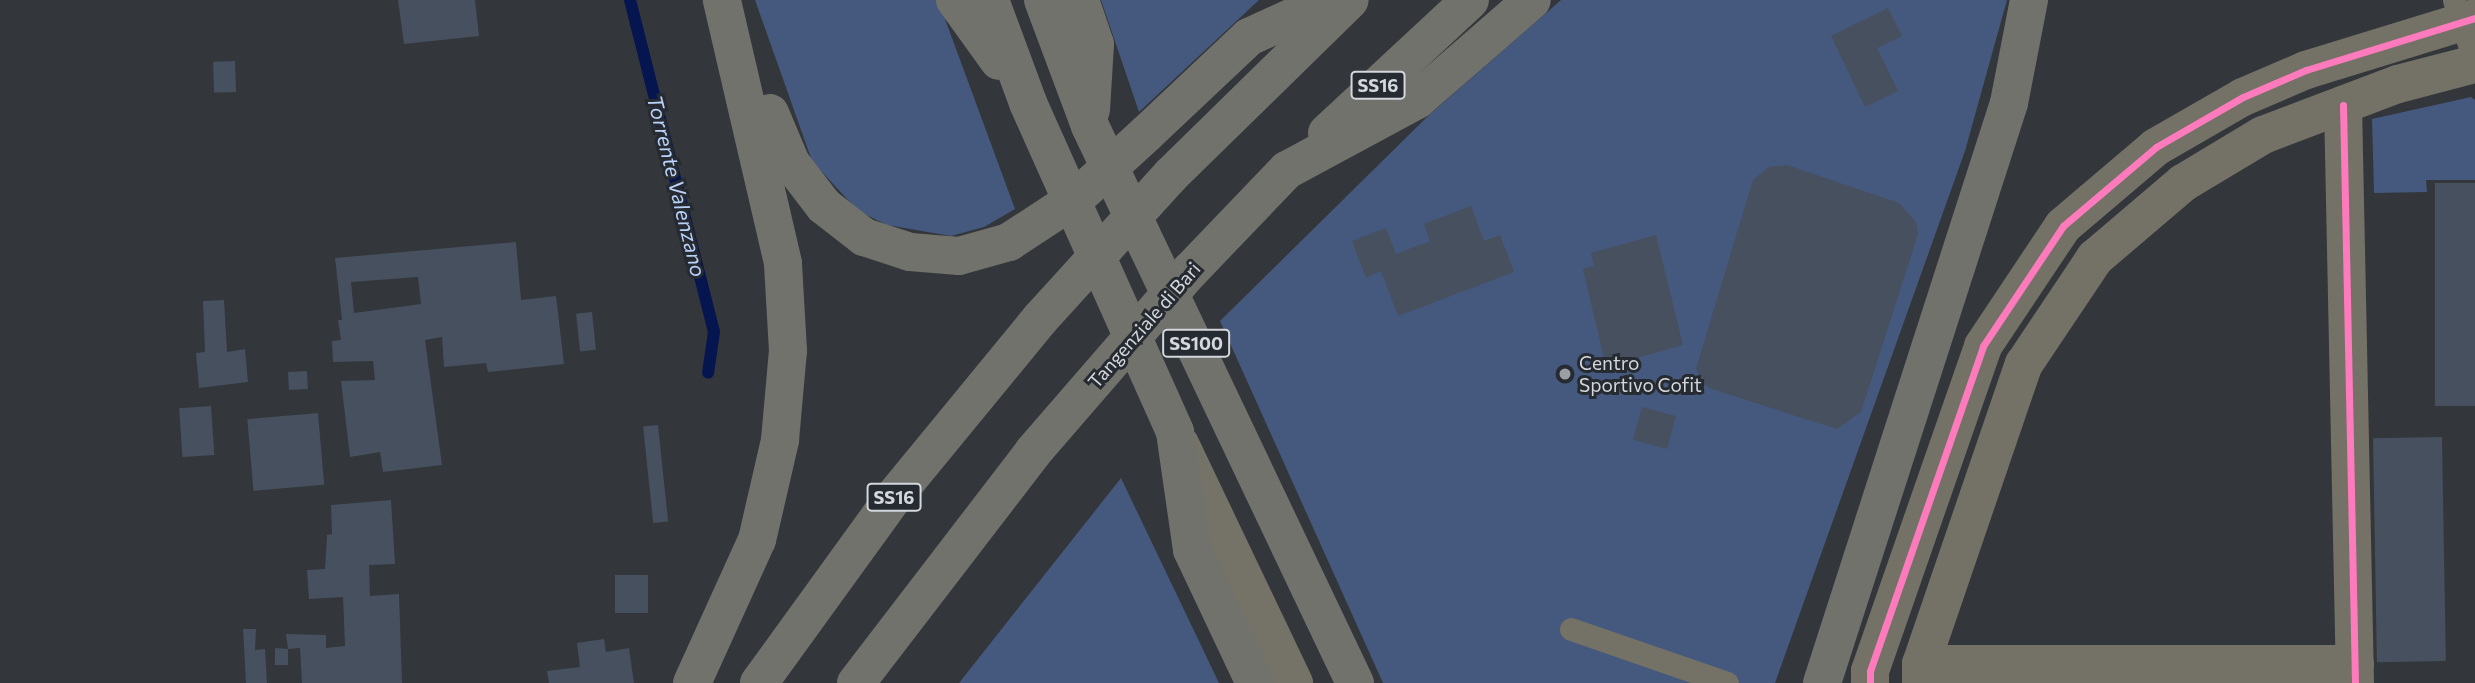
<!DOCTYPE html>
<style>
body{margin:0}
#map{position:relative;width:2475px;height:683px;overflow:hidden;background:#33363a;font-family:Commissioner,sans-serif}
div>[style]{position:absolute}
[style*='--x']{left:calc(var(--x)*1px);top:calc(var(--y)*1px);width:calc(var(--w)*1px);rotate:calc(var(--a)*1deg)}
.green>*{inset:0;background:#44597d}
.stream>*{height:12px;margin:-6px;padding:0 6px;transform-origin:6px;border-radius:6px;background:#051550}
.building>*{inset:0;background:#47505f;transform-origin:0 0}
.lane>*{height:23px;margin:-11.5px;padding:0 11.5px;transform-origin:11.5px;border-radius:11.5px;background:#747166}
.street>*{height:38px;margin:-19px;padding:0 19px;transform-origin:19px;border-radius:19px;background:#747166}
.secondary>*{height:38px;margin:-19px;padding:0 19px;transform-origin:19px;border-radius:19px;background:#757368}
.highway>*{height:38px;margin:-19px;padding:0 19px;transform-origin:19px;border-radius:19px;background:#72726d}
.highway-bridge>*{height:38px;margin:-19px;padding:0 19px;transform-origin:19px;border-radius:19px;background:#72726d}
.cycleway>*{height:7px;margin:-3.5px;padding:0 3.5px;transform-origin:3.5px;border-radius:3.5px;background:#fd7abc}
.dots>*{width:19px;height:19px;translate:-50% -50%;box-sizing:border-box;border:4px solid #262b32;border-radius:50%}
span{translate:-50% -50%;white-space:nowrap;text-align:center;line-height:1.15;-webkit-text-stroke:6px #262b32;paint-order:stroke}
.shield-label span{padding:2px 5px;background:#262b32;border:2px solid;border-radius:5px;-webkit-text-stroke-width:0}
.shield-label{font-size:18px;color:#d4d7dc;font-weight:700}
.street-label{font-size:19px;color:#d4d7dc}
.poi-label{font-size:19px;color:#d4d7dc}
.left{translate:0 -50%;text-align:left}
.water-label{font-size:21px;color:#bad1f8;font-style:italic}
</style>
<div id="map">
<div class="green">
<div style="clip-path:polygon(755px 0,938px 0,1015px 209px,984px 227px,951px 236px,887px 225px,858px 211px,812px 161px)"></div>
<div style="clip-path:polygon(1101px 0,1259px 0,1139px 112px)"></div>
<div style="clip-path:polygon(1561px 0,2007px 0,1965px 151px,1775px 683px,1383px 683px,1220px 321px,1428px 116px)"></div>
<div style="clip-path:polygon(2471px 97px,2475px 100px,2475px 180px,2426px 180px,2427px 192px,2374px 193px,2372px 119px)"></div>
<div style="clip-path:polygon(1121px 478px,1219px 683px,959px 683px)"></div>
</div>
<div class="stream">
<div style="--x:630;--y:0;--w:342;--a:75.8"></div>
<div style="--x:714;--y:332;--w:41;--a:98.3"></div>
</div>
<div class="building">
<div style="clip-path:polygon(398px 0,475px 0,479px 36px,404px 44px)"></div>
<div style="clip-path:polygon(1888px 8px,1902px 36px,1877px 48px,1898px 91px,1865px 107px,1831px 36px)"></div>
<div style="left:235px;top:61px;width:31px;height:22px;rotate:88deg"></div>
<div style="clip-path:polygon(1787px 165px,1899px 203px,1916px 222px,1918px 234px,1861px 412px,1837px 429px,1715px 390px,1706px 386px,1696px 369px,1753px 180px,1769px 167px)"></div>
<div style="left:2435px;top:183px;width:40px;height:223px"></div>
<div style="clip-path:polygon(1471px 206px,1484px 241px,1500px 235px,1514px 272px,1398px 316px,1381px 271px,1366px 278px,1352px 241px,1386px 228px,1396px 254px,1430px 241px,1424px 224px)"></div>
<div style="clip-path:polygon(1656px 235px,1683px 345px,1606px 367px,1583px 269px,1594px 266px,1591px 253px)"></div>
<div style="clip-path:polygon(evenodd,516px 242px,521px 300px,556px 296px,564px 364px,488px 372px,486px 363px,444px 367px,442px 337px,425px 340px,442px 465px,383px 472px,380px 452px,350px 457px,341px 381px,375px 380px,373px 361px,333px 362px,332px 341px,341px 340px,338px 320px,342px 320px,335px 258px,516px 242px,418px 277px,421px 304px,354px 313px,351px 282px,418px 277px)"></div>
<div style="clip-path:polygon(224px 300px,227px 352px,245px 349px,248px 382px,199px 388px,196px 353px,205px 352px,203px 301px)"></div>
<div style="left:592px;top:312px;width:38px;height:16px;rotate:84deg"></div>
<div style="left:307px;top:371px;width:18px;height:19px;rotate:87deg"></div>
<div style="left:211px;top:406px;width:49px;height:32px;rotate:86deg"></div>
<div style="left:1642px;top:407px;width:35px;height:34px;rotate:15deg"></div>
<div style="left:318px;top:413px;width:72px;height:71px;rotate:85deg"></div>
<div style="left:658px;top:425px;width:97px;height:15px;rotate:84deg"></div>
<div style="left:2442px;top:437px;width:224px;height:69px;rotate:89deg"></div>
<div style="clip-path:polygon(391px 500px,395px 564px,369px 565px,370px 596px,399px 594px,402px 683px,302px 683px,300px 648px,288px 649px,288px 665px,275px 665px,275px 648px,288px 649px,286px 634px,326px 635px,326px 648px,345px 646px,343px 597px,309px 599px,307px 570px,325px 569px,327px 535px,332px 534px,331px 505px)"></div>
<div style="left:615px;top:575px;width:33px;height:38px"></div>
<div style="clip-path:polygon(243px 629px,256px 629px,255px 650px,265px 649px,267px 683px,246px 683px)"></div>
<div style="clip-path:polygon(604px 639px,606px 652px,629px 648px,634px 683px,549px 683px,547px 671px,580px 667px,577px 643px)"></div>
</div>
<div class="lane">
<div style="--x:2454;--y:0;--w:65;--a:71.3"></div>
<div style="--x:1571;--y:629;--w:165;--a:19.1"></div>
</div>
<div class="street">
<div style="--x:2343;--y:105;--w:578;--a:88.81"></div>
<div style="--x:1921;--y:664;--w:434;--a:0"></div>
<div style="--x:1870;--y:683;--w:12;--a:-90"></div>
<div style="--x:1870;--y:671;--w:344;--a:-70.8"></div>
<div style="--x:1983;--y:346;--w:144;--a:-56.3"></div>
<div style="--x:2063;--y:226;--w:122;--a:-40.3"></div>
<div style="--x:2156;--y:147;--w:100;--a:-29.9"></div>
<div style="--x:2243;--y:97;--w:69;--a:-23.2"></div>
<div style="--x:2306;--y:70;--w:177;--a:-17.1"></div>
<div style="--x:1921;--y:683;--w:19;--a:-90"></div>
<div style="--x:1921;--y:664;--w:317;--a:-71.1"></div>
<div style="--x:2024;--y:364;--w:128;--a:-56.2"></div>
<div style="--x:2095;--y:258;--w:116;--a:-40.4"></div>
<div style="--x:2183;--y:183;--w:93;--a:-31"></div>
<div style="--x:2263;--y:135;--w:144;--a:-20.7"></div>
<div style="--x:2398;--y:84;--w:80;--a:-14.6"></div>
</div>
<div class="secondary">
<div style="--x:1180;--y:444;--w:265;--a:64.5"></div>
</div>
<div class="highway">
<div style="--x:955;--y:0;--w:75;--a:54.2"></div>
<div style="--x:990;--y:0;--w:110;--a:69.7"></div>
<div style="--x:1028;--y:103;--w:360;--a:65.9"></div>
<div style="--x:1175;--y:432;--w:119;--a:81.8"></div>
<div style="--x:1192;--y:550;--w:147;--a:64.7"></div>
<div style="--x:1043;--y:0;--w:134;--a:69.5"></div>
<div style="--x:1090;--y:126;--w:617;--a:64.56"></div>
<div style="--x:1080;--y:0;--w:46;--a:71.2"></div>
<div style="--x:1095;--y:44;--w:66;--a:93.5"></div>
<div style="--x:770;--y:113;--w:54;--a:67.2"></div>
<div style="--x:791;--y:163;--w:54;--a:52.5"></div>
<div style="--x:824;--y:206;--w:51;--a:37.8"></div>
<div style="--x:864;--y:237;--w:48;--a:18.1"></div>
<div style="--x:910;--y:252;--w:49;--a:4.7"></div>
<div style="--x:959;--y:256;--w:52;--a:-15.6"></div>
<div style="--x:1147;--y:133;--w:140;--a:-43.3"></div>
<div style="--x:1249;--y:37;--w:89;--a:-24.6"></div>
<div style="--x:1327;--y:133;--w:195;--a:-42.9"></div>
<div style="--x:1287;--y:170;--w:148;--a:-28.3"></div>
<div style="--x:1417;--y:100;--w:152;--a:-41"></div>
<div style="--x:1171;--y:175;--w:250;--a:-44.4"></div>
<div style="--x:692;--y:683;--w:157;--a:-65.6"></div>
<div style="--x:757;--y:540;--w:103;--a:-77"></div>
<div style="--x:780;--y:440;--w:89;--a:-84.9"></div>
<div style="--x:788;--y:351;--w:88;--a:-93.3"></div>
<div style="--x:783;--y:263;--w:270;--a:-103.1"></div>
<div style="--x:759;--y:683;--w:228;--a:-54.1"></div>
<div style="--x:893;--y:498;--w:232;--a:-50.6"></div>
<div style="--x:856;--y:683;--w:291;--a:-52.5"></div>
<div style="--x:1822;--y:683;--w:609;--a:-72.13"></div>
<div style="--x:2009;--y:103;--w:105;--a:-79"></div>
</div>
<div class="highway-bridge">
<div style="--x:1009;--y:242;--w:80;--a:-33.3"></div>
<div style="--x:1076;--y:198;--w:96;--a:-42.5"></div>
<div style="--x:1040;--y:319;--w:195;--a:-47.7"></div>
<div style="--x:1033;--y:452;--w:240;--a:-49.1"></div>
<div style="--x:1190;--y:271;--w:140;--a:-46.2"></div>
</div>
<div class="cycleway">
<div style="--x:2343;--y:105;--w:578;--a:88.81"></div>
<div style="--x:1870;--y:683;--w:12;--a:-90"></div>
<div style="--x:1870;--y:671;--w:344;--a:-70.8"></div>
<div style="--x:1983;--y:346;--w:144;--a:-56.3"></div>
<div style="--x:2063;--y:226;--w:122;--a:-40.3"></div>
<div style="--x:2156;--y:147;--w:100;--a:-29.9"></div>
<div style="--x:2243;--y:97;--w:69;--a:-23.2"></div>
<div style="--x:2306;--y:70;--w:177;--a:-17.1"></div>
</div>
<div class="dots">
<div style="left:1565px;top:374px;background:#9c9fa3"></div>
</div>
<div class="shield-label">
<span style="left:1378px;top:85px">SS16</span>
<span style="left:1196px;top:343px">SS100</span>
<span style="left:894px;top:497px">SS16</span>
</div>
<div class="street-label">
<span style="left:1144px;top:325px;rotate:-49deg">Tangenziale di Bari</span>
</div>
<div class="poi-label">
<span class="left" style="left:1579px;top:374px">Centro<br>Sportivo Cofit</span>
</div>
<div class="water-label">
<span style="left:677px;top:186px;rotate:76deg">Torrente Valenzano</span>
</div>
</div>
